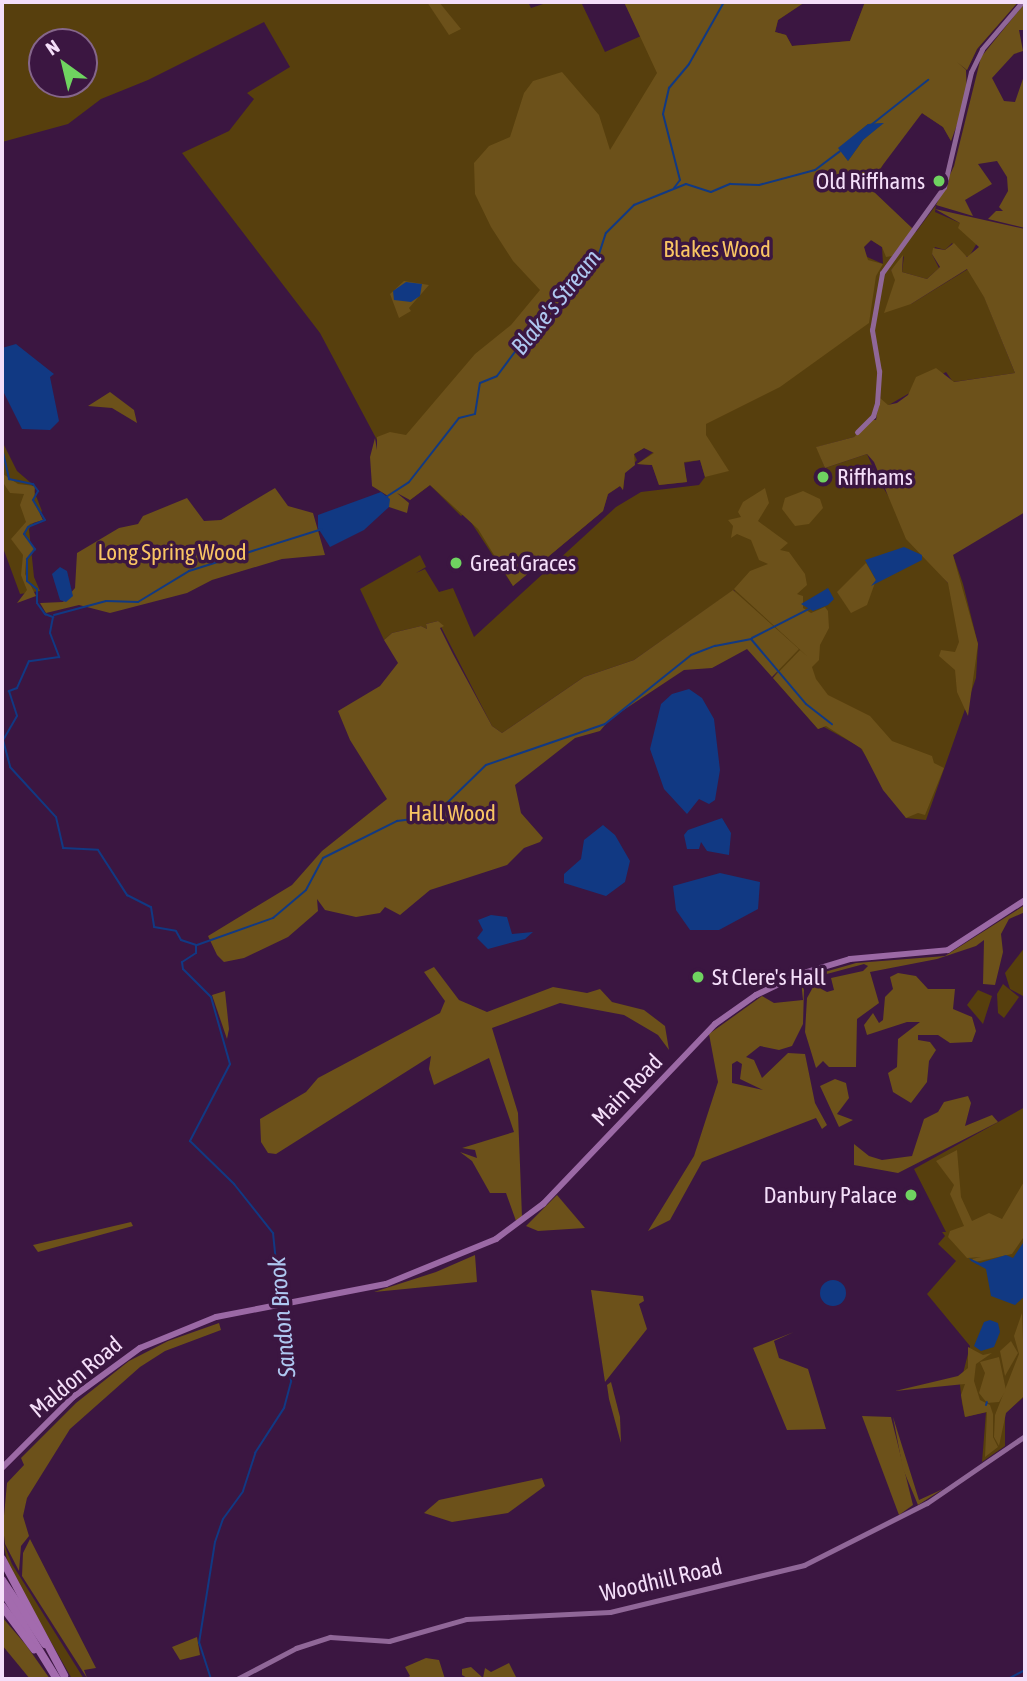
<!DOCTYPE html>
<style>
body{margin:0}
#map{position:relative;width:1027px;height:1681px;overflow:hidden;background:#3b1641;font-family:"Asap Condensed",sans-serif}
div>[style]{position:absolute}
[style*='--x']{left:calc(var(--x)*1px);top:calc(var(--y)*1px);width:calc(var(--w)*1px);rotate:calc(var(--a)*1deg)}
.green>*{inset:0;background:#573f0d}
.forest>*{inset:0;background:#6c511a}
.water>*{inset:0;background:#113983}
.round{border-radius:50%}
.stream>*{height:2px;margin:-1px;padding:0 1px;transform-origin:1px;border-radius:1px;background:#113983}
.secondary>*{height:5px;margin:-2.5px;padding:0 2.5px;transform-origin:2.5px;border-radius:2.5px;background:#906798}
.primary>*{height:6px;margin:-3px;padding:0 3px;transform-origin:3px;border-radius:3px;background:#9b69a5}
.highway>*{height:8px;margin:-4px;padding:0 4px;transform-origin:4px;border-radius:4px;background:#a36bae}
.dots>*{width:19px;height:19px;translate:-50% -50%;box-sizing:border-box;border:4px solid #3b1641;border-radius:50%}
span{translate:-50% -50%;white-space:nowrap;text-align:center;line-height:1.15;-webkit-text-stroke:7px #3b1641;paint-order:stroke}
.poi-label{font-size:23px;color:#f4def9}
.right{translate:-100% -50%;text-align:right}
.left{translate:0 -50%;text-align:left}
.park-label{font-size:23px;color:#f9c563}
.street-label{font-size:23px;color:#f4def9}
.water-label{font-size:24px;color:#aec7f0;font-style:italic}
.frame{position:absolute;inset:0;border:4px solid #f4def9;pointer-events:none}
.north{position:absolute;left:28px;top:28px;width:70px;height:70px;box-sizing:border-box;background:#3b1641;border:2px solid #85668b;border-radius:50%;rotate:326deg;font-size:19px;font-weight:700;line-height:28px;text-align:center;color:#f4def9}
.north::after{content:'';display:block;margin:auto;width:24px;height:32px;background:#6fd360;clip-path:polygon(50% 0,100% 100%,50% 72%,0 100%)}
</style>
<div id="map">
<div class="green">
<div style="clip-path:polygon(evenodd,2px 2px,528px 2px,531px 8px,549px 2px,581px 2px,605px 52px,641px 36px,624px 2px,805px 2px,778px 20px,775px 32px,786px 35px,792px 46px,850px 41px,865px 2px,1018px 2px,977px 49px,967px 70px,957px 62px,966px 70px,965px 89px,951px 141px,943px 127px,922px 113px,889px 151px,871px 190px,916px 232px,936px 205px,935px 212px,960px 223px,977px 243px,969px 257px,960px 254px,952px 243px,945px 250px,935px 247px,932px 254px,939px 268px,927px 279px,902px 272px,904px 256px,891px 270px,911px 304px,968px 269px,984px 296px,1015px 373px,953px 382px,946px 372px,887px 406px,854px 437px,817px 447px,825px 468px,867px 454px,879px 481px,929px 561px,948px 583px,953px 555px,963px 584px,978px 644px,976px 678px,926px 820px,906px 818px,860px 747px,824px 727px,818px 729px,773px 678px,778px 671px,734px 590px,634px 660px,584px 677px,502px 733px,492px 726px,438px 621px,426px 624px,427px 629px,421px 626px,392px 633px,384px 640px,360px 589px,420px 555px,426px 567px,416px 573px,425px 569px,439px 592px,453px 588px,474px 637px,616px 507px,641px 492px,699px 485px,705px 477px,700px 460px,683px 463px,687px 482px,659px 485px,652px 465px,637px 464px,655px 451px,644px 448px,634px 454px,637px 460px,625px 473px,623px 490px,620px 486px,608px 494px,603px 511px,513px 586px,465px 513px,461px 516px,430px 485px,410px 500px,378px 467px,377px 440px,320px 333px,182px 153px,229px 131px,254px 99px,247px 93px,290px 67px,264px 22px,148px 80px,101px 99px,68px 124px,2px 142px,2px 2px,42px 42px,84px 42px,84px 84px,42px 84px,42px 42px,2px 2px,871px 240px,882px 247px,883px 264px,865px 256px,864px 246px,871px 240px)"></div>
<div style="clip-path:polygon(2px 441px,17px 471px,31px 483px,42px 511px,29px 529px,34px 577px,40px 591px,20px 594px,2px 545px)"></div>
<div style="clip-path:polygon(1025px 947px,1025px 997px,1010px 989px,1005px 973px)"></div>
<div style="clip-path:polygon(1003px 984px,1019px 997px,1004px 1018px,998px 1013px,997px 994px)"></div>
<div style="clip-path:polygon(978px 990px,992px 996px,983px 1024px,967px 1005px)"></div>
<div style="clip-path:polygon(1025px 1107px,1025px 1396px,1005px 1413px,1005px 1446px,982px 1462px,986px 1412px,965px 1417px,962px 1403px,960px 1385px,970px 1346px,927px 1294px,956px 1261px,938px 1244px,945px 1236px,942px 1232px,946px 1232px,914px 1169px)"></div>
<div style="clip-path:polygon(2px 1539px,12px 1564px,84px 1679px,72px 1679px,9px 1568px)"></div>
</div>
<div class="forest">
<div style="clip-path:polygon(427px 2px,439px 2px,461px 29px,449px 35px)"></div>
<div style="clip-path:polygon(evenodd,624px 2px,805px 2px,778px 20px,775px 32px,786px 35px,792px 46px,850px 41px,865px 2px,1018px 2px,977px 49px,967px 70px,957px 62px,966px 70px,967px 98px,951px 141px,943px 127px,922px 113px,876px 174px,872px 190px,913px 229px,892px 256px,886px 257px,882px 247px,871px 240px,864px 247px,868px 260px,883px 264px,876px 276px,869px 323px,780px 387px,706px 424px,706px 435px,729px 471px,705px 477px,700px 460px,684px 462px,687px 482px,659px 485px,652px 465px,637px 464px,654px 453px,644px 448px,634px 454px,635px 465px,625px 473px,623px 490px,620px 486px,608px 494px,603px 511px,513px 586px,478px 529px,430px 485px,410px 500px,397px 493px,409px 503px,407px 513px,389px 507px,388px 496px,372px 486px,370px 457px,375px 438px,377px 450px,377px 437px,390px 432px,406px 435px,475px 354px,511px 325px,540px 290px,513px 261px,491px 227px,475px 194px,474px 163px,489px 146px,510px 137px,524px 93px,533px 81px,562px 72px,599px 115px,610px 150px,657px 73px,624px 2px,883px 123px,863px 140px,848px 161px,839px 148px,868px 124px,883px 123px)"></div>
<div style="clip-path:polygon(1025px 3px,1025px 30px,1019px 30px,1023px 51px,1014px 54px,992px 78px,1004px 101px,1015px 102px,1025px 73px,1025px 228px,988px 219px,996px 211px,1003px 211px,999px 207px,1008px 191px,1007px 177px,997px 161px,978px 164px,992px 184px,965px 200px,973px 216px,936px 205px,954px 166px,981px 57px)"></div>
<div style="clip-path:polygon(935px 209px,1025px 229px,1025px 512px,953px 555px,978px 644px,968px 716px,957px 692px,955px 670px,939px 656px,941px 650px,955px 652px,959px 642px,948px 583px,906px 539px,874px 462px,867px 454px,825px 468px,816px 447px,854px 437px,871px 419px,876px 420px,880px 398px,888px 405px,897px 403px,908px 395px,916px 377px,936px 368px,954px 382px,1015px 373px,984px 297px,967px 269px,911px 304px,884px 313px,895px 280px,891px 270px,903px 255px,902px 272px,927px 279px,940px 267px,932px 254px,933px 248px,945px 250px,954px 243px,967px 257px,979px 247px,958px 228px,960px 223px)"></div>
<div style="clip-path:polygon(404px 281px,429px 285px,409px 308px,411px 311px,399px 318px,390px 294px)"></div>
<div style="clip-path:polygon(110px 392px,134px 410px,137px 423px,112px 408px,88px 406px)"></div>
<div style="clip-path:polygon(2px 450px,3px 474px,18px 484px,35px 486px,34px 502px,43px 520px,30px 524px,23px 534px,35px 549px,26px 561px,25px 574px,36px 596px,17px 603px,27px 590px,21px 575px,23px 555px,11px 539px,26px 522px,20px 505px,24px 494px,10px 493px,2px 481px)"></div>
<div style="clip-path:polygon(275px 488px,288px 506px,313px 513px,325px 555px,282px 559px,212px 580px,187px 593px,110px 613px,79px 605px,46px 613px,40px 603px,63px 602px,75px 588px,77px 553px,119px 528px,138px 524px,143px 516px,187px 498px,204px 521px,221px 520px)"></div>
<div style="clip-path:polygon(765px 488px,769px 503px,758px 521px,788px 543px,780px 550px,789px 552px,805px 574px,807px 585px,797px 594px,803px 596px,803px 608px,811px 613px,825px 607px,828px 611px,829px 628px,820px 645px,819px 660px,812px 667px,816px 679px,828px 695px,870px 716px,892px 741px,932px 756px,934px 763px,944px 768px,925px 815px,918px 813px,906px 818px,883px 790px,862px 749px,826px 726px,818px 729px,773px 678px,800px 650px,808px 657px,734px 589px,750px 571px,768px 564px,759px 560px,751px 540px,737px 534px,731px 538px,733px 526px,728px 520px,741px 517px,738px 512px,743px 502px)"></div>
<div style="clip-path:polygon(803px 491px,820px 499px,823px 508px,809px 524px,795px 526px,782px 509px,785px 498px)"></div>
<div style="clip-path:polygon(866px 563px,876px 580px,867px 605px,851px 613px,837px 592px)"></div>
<div style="clip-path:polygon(733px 590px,799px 649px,772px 677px,747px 649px,712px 668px,684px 670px,610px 719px,600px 731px,575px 738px,515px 785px,521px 813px,543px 838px,540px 842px,524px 848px,507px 865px,430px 890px,400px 915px,385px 907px,380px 913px,356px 917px,325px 910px,317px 899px,318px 911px,288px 937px,244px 958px,224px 962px,217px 955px,208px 936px,292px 885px,322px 851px,387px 799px,350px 740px,338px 711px,380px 686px,398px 663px,384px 640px,392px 633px,421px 626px,427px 629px,426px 624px,438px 621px,444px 626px,440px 628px,453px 654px,492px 726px,502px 733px,584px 677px,634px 660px)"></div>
<div style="clip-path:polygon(evenodd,1025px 905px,1025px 912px,1009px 919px,1001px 934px,1003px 952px,995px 985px,983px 984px,984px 940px,976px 946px,937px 959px,870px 972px,879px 1003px,857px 1019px,856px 1067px,829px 1067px,823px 1061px,816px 1068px,805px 1032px,807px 998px,812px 989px,807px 977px,856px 963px,945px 956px,1025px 905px,864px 964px,868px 966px,863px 971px,831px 978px,834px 990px,827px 992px,812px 984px,823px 975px,864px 964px)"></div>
<div style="clip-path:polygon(434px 967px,459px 1000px,487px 1012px,553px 987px,587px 993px,600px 989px,612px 1002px,644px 1010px,665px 1026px,669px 1050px,658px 1035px,624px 1015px,560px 1003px,492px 1028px,518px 1113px,522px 1217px,516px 1221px,506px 1193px,490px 1193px,472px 1161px,460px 1152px,477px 1158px,475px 1150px,462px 1148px,514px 1132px,489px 1058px,434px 1085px,429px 1069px,431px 1056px,276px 1154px,268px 1153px,261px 1142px,260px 1119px,306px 1092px,318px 1078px,440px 1013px,445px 1001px,424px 972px)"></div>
<div style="clip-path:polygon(898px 973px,916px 976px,928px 989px,955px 989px,953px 1009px,972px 1017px,976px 1031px,972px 1042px,950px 1043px,938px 1035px,918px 1035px,918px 1040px,930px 1042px,936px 1050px,929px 1061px,927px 1082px,911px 1103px,893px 1092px,888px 1073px,897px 1067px,898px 1039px,920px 1022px,907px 1022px,867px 1035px,864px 1025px,873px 1013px,879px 1023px,883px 1020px,885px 997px,893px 989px,890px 977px)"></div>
<div style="clip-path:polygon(evenodd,800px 979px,804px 990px,803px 1024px,792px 1046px,779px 1050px,760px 1046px,746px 1057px,754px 1060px,762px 1078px,788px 1053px,805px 1054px,815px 1103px,827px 1125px,822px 1129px,816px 1118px,702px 1162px,670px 1220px,648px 1231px,694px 1156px,718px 1082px,709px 1034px,762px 996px,774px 1003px,803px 1000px,801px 981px,792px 983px,800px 979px,737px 1061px,742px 1064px,740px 1079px,763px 1090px,732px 1083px,732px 1064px,737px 1061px)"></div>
<div style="clip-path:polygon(225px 991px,229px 1029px,227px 1039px,212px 995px)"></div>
<div style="clip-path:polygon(835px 1079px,846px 1083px,849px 1098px,837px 1114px,853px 1120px,839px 1127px,820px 1086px)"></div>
<div style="clip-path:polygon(968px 1096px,971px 1103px,965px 1126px,992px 1115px,998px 1122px,898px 1173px,854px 1165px,854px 1144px,869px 1156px,882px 1160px,912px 1156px,924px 1119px,938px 1112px,944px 1102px)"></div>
<div style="clip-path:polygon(957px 1150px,961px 1197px,972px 1221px,989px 1213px,1002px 1219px,1025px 1180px,1025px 1235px,1012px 1254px,975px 1262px,972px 1259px,981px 1257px,967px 1258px,948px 1237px,950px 1231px,964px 1226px,950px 1194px,954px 1185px,936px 1161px)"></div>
<div style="clip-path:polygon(557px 1195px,585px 1228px,538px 1231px,526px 1226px)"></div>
<div style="clip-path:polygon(131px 1222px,133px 1226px,38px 1252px,33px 1245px)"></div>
<div style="clip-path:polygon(475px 1255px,477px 1282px,374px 1292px,436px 1272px)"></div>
<div style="clip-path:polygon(591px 1290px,643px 1296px,644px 1301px,639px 1304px,647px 1329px,605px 1382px)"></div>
<div style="clip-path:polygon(1022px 1313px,1025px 1395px,1006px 1413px,999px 1446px,994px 1437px,995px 1415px,1019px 1354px,1014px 1336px)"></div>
<div style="clip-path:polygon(219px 1323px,221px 1330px,165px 1351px,140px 1367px,70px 1429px,27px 1498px,23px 1516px,29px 1536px,21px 1546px,19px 1571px,5px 1544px,3px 1527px,7px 1483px,24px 1465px,21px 1458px,76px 1403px,129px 1361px,168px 1341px)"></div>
<div style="clip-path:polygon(794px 1332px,774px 1341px,779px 1358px,808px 1369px,826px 1429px,787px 1430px,753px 1348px)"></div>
<div style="clip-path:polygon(1011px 1341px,1018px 1353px,1005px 1376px,1000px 1351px)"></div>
<div style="clip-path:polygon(968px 1347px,983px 1355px,992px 1353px,976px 1364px,974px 1381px,980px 1400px,990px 1405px,993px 1414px,993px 1437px,998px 1447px,985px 1457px,987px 1412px,965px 1417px,961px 1395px,965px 1384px,895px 1391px,958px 1376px,968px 1368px)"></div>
<div style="clip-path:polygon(999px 1357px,1006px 1390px,999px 1402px,987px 1403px,979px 1393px,985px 1373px,980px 1362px)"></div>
<div style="clip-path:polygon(611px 1382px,620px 1417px,621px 1443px,609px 1399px,607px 1385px)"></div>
<div style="clip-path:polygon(862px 1416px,891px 1417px,913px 1505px,899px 1515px)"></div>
<div style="clip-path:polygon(893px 1417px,919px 1500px,943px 1489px,918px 1505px,903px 1469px)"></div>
<div style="clip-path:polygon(542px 1478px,545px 1486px,508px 1513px,452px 1522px,424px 1513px,439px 1500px)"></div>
<div style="clip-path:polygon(30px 1539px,96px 1668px,84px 1670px,87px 1678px,22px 1576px,23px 1553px)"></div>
<div style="clip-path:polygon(2px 1617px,26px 1645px,50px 1679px,30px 1679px,2px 1645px)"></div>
<div style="clip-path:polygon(197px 1637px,200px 1655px,180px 1660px,172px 1647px)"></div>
<div style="clip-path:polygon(426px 1658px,439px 1660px,445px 1679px,405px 1679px,410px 1676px,405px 1667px)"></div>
<div style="clip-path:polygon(509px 1663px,517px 1679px,469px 1679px,462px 1675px,462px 1669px,471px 1667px,483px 1678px,485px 1668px,491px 1672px)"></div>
</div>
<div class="water">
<div style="clip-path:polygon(884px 123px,863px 140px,848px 161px,838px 148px,868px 124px)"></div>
<div style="clip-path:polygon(406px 282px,422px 284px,420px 296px,411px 302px,394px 300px,393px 291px)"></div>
<div style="clip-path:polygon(16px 344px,54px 374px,50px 377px,59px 421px,50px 430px,22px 429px,2px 389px,2px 348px)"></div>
<div style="clip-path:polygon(381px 492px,390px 499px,389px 507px,364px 530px,330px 547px,318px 528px,318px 515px)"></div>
<div style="clip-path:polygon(904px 547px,922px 555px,922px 560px,871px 586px,876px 580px,865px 560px)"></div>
<div style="clip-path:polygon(60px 567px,67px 571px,73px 596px,66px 602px,60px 600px,52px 574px)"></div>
<div style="clip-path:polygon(828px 588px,834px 599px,828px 605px,813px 611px,801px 604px)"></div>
<div style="clip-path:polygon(689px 689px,702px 698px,714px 719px,720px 770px,715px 800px,709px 804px,699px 799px,687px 814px,664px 789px,650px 749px,661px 704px,672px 694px)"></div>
<div style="clip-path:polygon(722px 818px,731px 833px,729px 855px,707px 851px,701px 842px,699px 849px,687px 849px,684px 835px,688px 830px)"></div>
<div style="clip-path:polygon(603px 825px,615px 835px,630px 861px,625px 882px,606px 896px,564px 883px,564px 874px,581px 859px,584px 840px)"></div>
<div style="clip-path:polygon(720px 873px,760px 882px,758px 909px,719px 930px,690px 930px,676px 910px,673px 886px)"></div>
<div style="clip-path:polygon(491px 915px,507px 917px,512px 934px,533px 932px,525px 939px,488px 949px,477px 938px,483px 930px,478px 920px)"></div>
<div style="clip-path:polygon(1025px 1240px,1025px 1296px,1015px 1305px,991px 1296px,986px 1269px,971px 1261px,969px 1258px,980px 1263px,1006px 1255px,1013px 1258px)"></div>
<div class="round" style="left:820px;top:1280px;width:26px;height:26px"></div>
<div style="clip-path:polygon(990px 1320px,998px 1323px,1000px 1332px,994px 1347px,981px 1351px,974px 1346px,984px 1322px)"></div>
</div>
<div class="stream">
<div style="--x:871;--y:125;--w:73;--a:-38.3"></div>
<div style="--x:674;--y:188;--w:10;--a:-53"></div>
<div style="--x:680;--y:180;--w:68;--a:-104.4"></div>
<div style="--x:663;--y:114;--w:27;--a:-77"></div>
<div style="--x:669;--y:88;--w:31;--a:-50"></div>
<div style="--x:689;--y:64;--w:71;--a:-60.6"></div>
<div style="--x:2;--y:448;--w:32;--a:77"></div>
<div style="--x:9;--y:479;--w:25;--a:12"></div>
<div style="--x:33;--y:484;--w:9;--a:54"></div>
<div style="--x:38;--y:491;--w:10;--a:119"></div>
<div style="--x:33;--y:500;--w:23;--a:59"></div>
<div style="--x:45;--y:520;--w:18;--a:158"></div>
<div style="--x:28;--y:527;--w:8;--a:120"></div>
<div style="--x:24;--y:534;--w:19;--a:54"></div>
<div style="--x:35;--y:549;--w:13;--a:129"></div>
<div style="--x:27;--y:559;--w:22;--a:90"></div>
<div style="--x:27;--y:581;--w:13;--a:39"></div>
<div style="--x:37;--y:589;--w:14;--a:90"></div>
<div style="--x:37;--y:603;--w:14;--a:54"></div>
<div style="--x:45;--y:614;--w:9;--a:21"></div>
<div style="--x:53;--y:617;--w:16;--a:101"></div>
<div style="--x:50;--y:633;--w:26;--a:69"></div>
<div style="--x:59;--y:657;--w:30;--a:172"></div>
<div style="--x:29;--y:661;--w:30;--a:114"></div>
<div style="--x:17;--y:688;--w:9;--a:159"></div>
<div style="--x:9;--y:691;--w:26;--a:72"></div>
<div style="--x:17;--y:716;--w:28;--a:120"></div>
<div style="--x:3;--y:740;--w:28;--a:75"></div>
<div style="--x:10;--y:767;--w:68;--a:47.4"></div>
<div style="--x:56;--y:817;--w:32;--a:77"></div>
<div style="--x:63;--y:848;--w:35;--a:3"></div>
<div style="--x:98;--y:850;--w:54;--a:57.2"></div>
<div style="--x:127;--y:895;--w:27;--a:27"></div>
<div style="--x:151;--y:907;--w:20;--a:81"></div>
<div style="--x:154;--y:927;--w:22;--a:10"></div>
<div style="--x:176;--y:931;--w:10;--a:61"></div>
<div style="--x:181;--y:940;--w:16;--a:18"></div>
<div style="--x:196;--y:945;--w:8;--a:90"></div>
<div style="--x:196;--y:953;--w:17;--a:147"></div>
<div style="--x:182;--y:962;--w:7;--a:82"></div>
<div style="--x:183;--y:969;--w:40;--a:45"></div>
<div style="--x:211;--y:997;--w:70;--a:74.2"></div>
<div style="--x:230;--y:1064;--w:87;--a:117.5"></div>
<div style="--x:190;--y:1141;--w:62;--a:44.3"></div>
<div style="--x:234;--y:1184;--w:63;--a:51.5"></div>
<div style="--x:273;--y:1233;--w:68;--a:84.1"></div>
<div style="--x:386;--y:497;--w:27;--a:-33"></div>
<div style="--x:409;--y:482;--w:81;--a:-52"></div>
<div style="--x:459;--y:418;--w:16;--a:-14"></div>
<div style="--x:475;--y:414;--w:31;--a:-81"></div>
<div style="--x:480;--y:383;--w:18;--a:-22"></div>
<div style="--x:497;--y:376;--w:121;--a:-53.4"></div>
<div style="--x:569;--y:279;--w:39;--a:-40"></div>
<div style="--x:599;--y:254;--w:22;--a:-72"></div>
<div style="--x:606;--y:233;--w:40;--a:-45"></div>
<div style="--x:634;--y:205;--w:56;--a:-22"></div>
<div style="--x:686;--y:184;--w:26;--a:18"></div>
<div style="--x:711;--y:192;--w:21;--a:-23"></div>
<div style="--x:730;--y:184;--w:29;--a:2"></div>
<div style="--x:759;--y:185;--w:58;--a:-15"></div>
<div style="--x:815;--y:170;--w:31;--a:-37"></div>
<div style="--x:54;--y:615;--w:54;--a:-15.1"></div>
<div style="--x:106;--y:601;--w:32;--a:2"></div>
<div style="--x:138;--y:602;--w:60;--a:-31.3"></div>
<div style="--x:189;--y:571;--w:139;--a:-17.5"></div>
<div style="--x:752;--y:638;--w:64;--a:-27"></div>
<div style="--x:197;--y:945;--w:81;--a:-19.6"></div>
<div style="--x:273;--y:918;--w:43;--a:-40.3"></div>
<div style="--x:306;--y:890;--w:36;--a:-62"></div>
<div style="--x:323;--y:858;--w:83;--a:-26.6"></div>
<div style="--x:397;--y:821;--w:24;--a:-7"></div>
<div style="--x:421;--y:818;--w:30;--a:-30"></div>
<div style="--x:447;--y:803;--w:54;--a:-44.3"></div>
<div style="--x:486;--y:765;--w:126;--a:-19"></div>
<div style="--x:605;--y:724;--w:110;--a:-38.7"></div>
<div style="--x:691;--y:655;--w:26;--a:-21"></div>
<div style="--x:715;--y:646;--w:37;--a:-11"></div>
<div style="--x:751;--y:639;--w:85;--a:49.8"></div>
<div style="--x:806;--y:704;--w:33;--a:38"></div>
<div style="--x:986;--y:1405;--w:3;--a:-72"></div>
<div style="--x:211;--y:1679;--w:38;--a:-108"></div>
<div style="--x:199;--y:1643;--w:102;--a:-81"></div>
<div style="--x:215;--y:1542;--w:24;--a:-71"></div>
<div style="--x:223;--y:1519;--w:34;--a:-54"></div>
<div style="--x:243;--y:1491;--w:40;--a:-72"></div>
<div style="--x:255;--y:1453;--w:54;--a:-57.2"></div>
<div style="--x:284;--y:1408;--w:28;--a:-75"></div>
<div style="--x:291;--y:1381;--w:75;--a:-97.7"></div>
<div style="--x:1008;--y:1679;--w:19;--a:-28"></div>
</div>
<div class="secondary">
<div style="--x:857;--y:432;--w:23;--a:-45"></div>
<div style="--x:873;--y:416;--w:14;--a:-73"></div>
<div style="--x:877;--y:403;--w:32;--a:-86"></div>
<div style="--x:879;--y:371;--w:42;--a:-99.7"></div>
<div style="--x:872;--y:330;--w:58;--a:-80"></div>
<div style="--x:882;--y:273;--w:106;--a:-54.2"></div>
<div style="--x:944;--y:187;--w:118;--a:-76.8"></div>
<div style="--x:971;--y:72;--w:25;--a:-64"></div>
<div style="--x:982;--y:49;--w:62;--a:-49.6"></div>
<div style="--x:237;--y:1679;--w:67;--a:-27.7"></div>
<div style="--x:296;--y:1648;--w:36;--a:-18"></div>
<div style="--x:330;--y:1637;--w:59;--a:3.9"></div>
<div style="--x:389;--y:1641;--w:80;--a:-15.9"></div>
<div style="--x:466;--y:1619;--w:144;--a:-2.8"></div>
<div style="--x:610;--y:1612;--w:200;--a:-13.6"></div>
<div style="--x:804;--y:1565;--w:138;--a:-26.8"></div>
<div style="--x:927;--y:1503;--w:119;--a:-34.4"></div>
</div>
<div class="primary">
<div style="--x:2;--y:1468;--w:100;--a:-45"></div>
<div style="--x:73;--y:1397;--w:83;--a:-36.2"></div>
<div style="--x:140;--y:1348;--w:82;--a:-22.2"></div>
<div style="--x:216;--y:1317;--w:173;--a:-11"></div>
<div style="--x:386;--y:1284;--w:119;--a:-22.2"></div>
<div style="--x:496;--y:1239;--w:59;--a:-36.7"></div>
<div style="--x:543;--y:1204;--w:249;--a:-46.3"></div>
<div style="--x:715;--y:1024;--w:50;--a:-35.3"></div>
<div style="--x:756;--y:995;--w:49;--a:-25.5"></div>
<div style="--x:800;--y:974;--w:52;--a:-16.7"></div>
<div style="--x:850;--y:959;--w:98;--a:-5.2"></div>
<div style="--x:948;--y:950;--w:92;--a:-33"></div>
</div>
<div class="highway">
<div style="--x:2;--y:1559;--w:132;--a:61.9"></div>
<div style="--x:2;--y:1580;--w:77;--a:56.1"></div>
<div style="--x:2;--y:1590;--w:105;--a:58.3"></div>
<div style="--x:2;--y:1606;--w:54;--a:53.3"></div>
</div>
<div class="dots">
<div style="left:939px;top:181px;background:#6fd360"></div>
<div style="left:823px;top:477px;background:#6fd360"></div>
<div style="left:456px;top:563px;background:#6fd360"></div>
<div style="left:698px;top:977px;background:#6fd360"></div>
<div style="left:911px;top:1195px;background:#6fd360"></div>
</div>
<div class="poi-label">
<span class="right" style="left:925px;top:181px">Old Riffhams</span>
<span class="left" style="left:837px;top:477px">Riffhams</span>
<span class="left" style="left:470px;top:563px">Great Graces</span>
<span class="left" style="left:712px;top:977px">St Clere's Hall</span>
<span class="right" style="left:897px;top:1195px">Danbury Palace</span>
</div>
<div class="park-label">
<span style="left:717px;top:249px">Blakes Wood</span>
<span style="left:172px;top:552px">Long Spring Wood</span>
<span style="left:452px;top:813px">Hall Wood</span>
</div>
<div class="street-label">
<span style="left:627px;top:1090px;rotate:-46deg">Main Road</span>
<span style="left:76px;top:1377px;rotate:-40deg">Maldon Road</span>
<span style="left:661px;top:1580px;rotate:-13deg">Woodhill Road</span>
</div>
<div class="water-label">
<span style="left:556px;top:302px;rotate:-51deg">Blake's Stream</span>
<span style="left:282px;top:1317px;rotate:-95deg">Sandon Brook</span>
</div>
<div class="frame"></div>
<div class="north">N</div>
</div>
